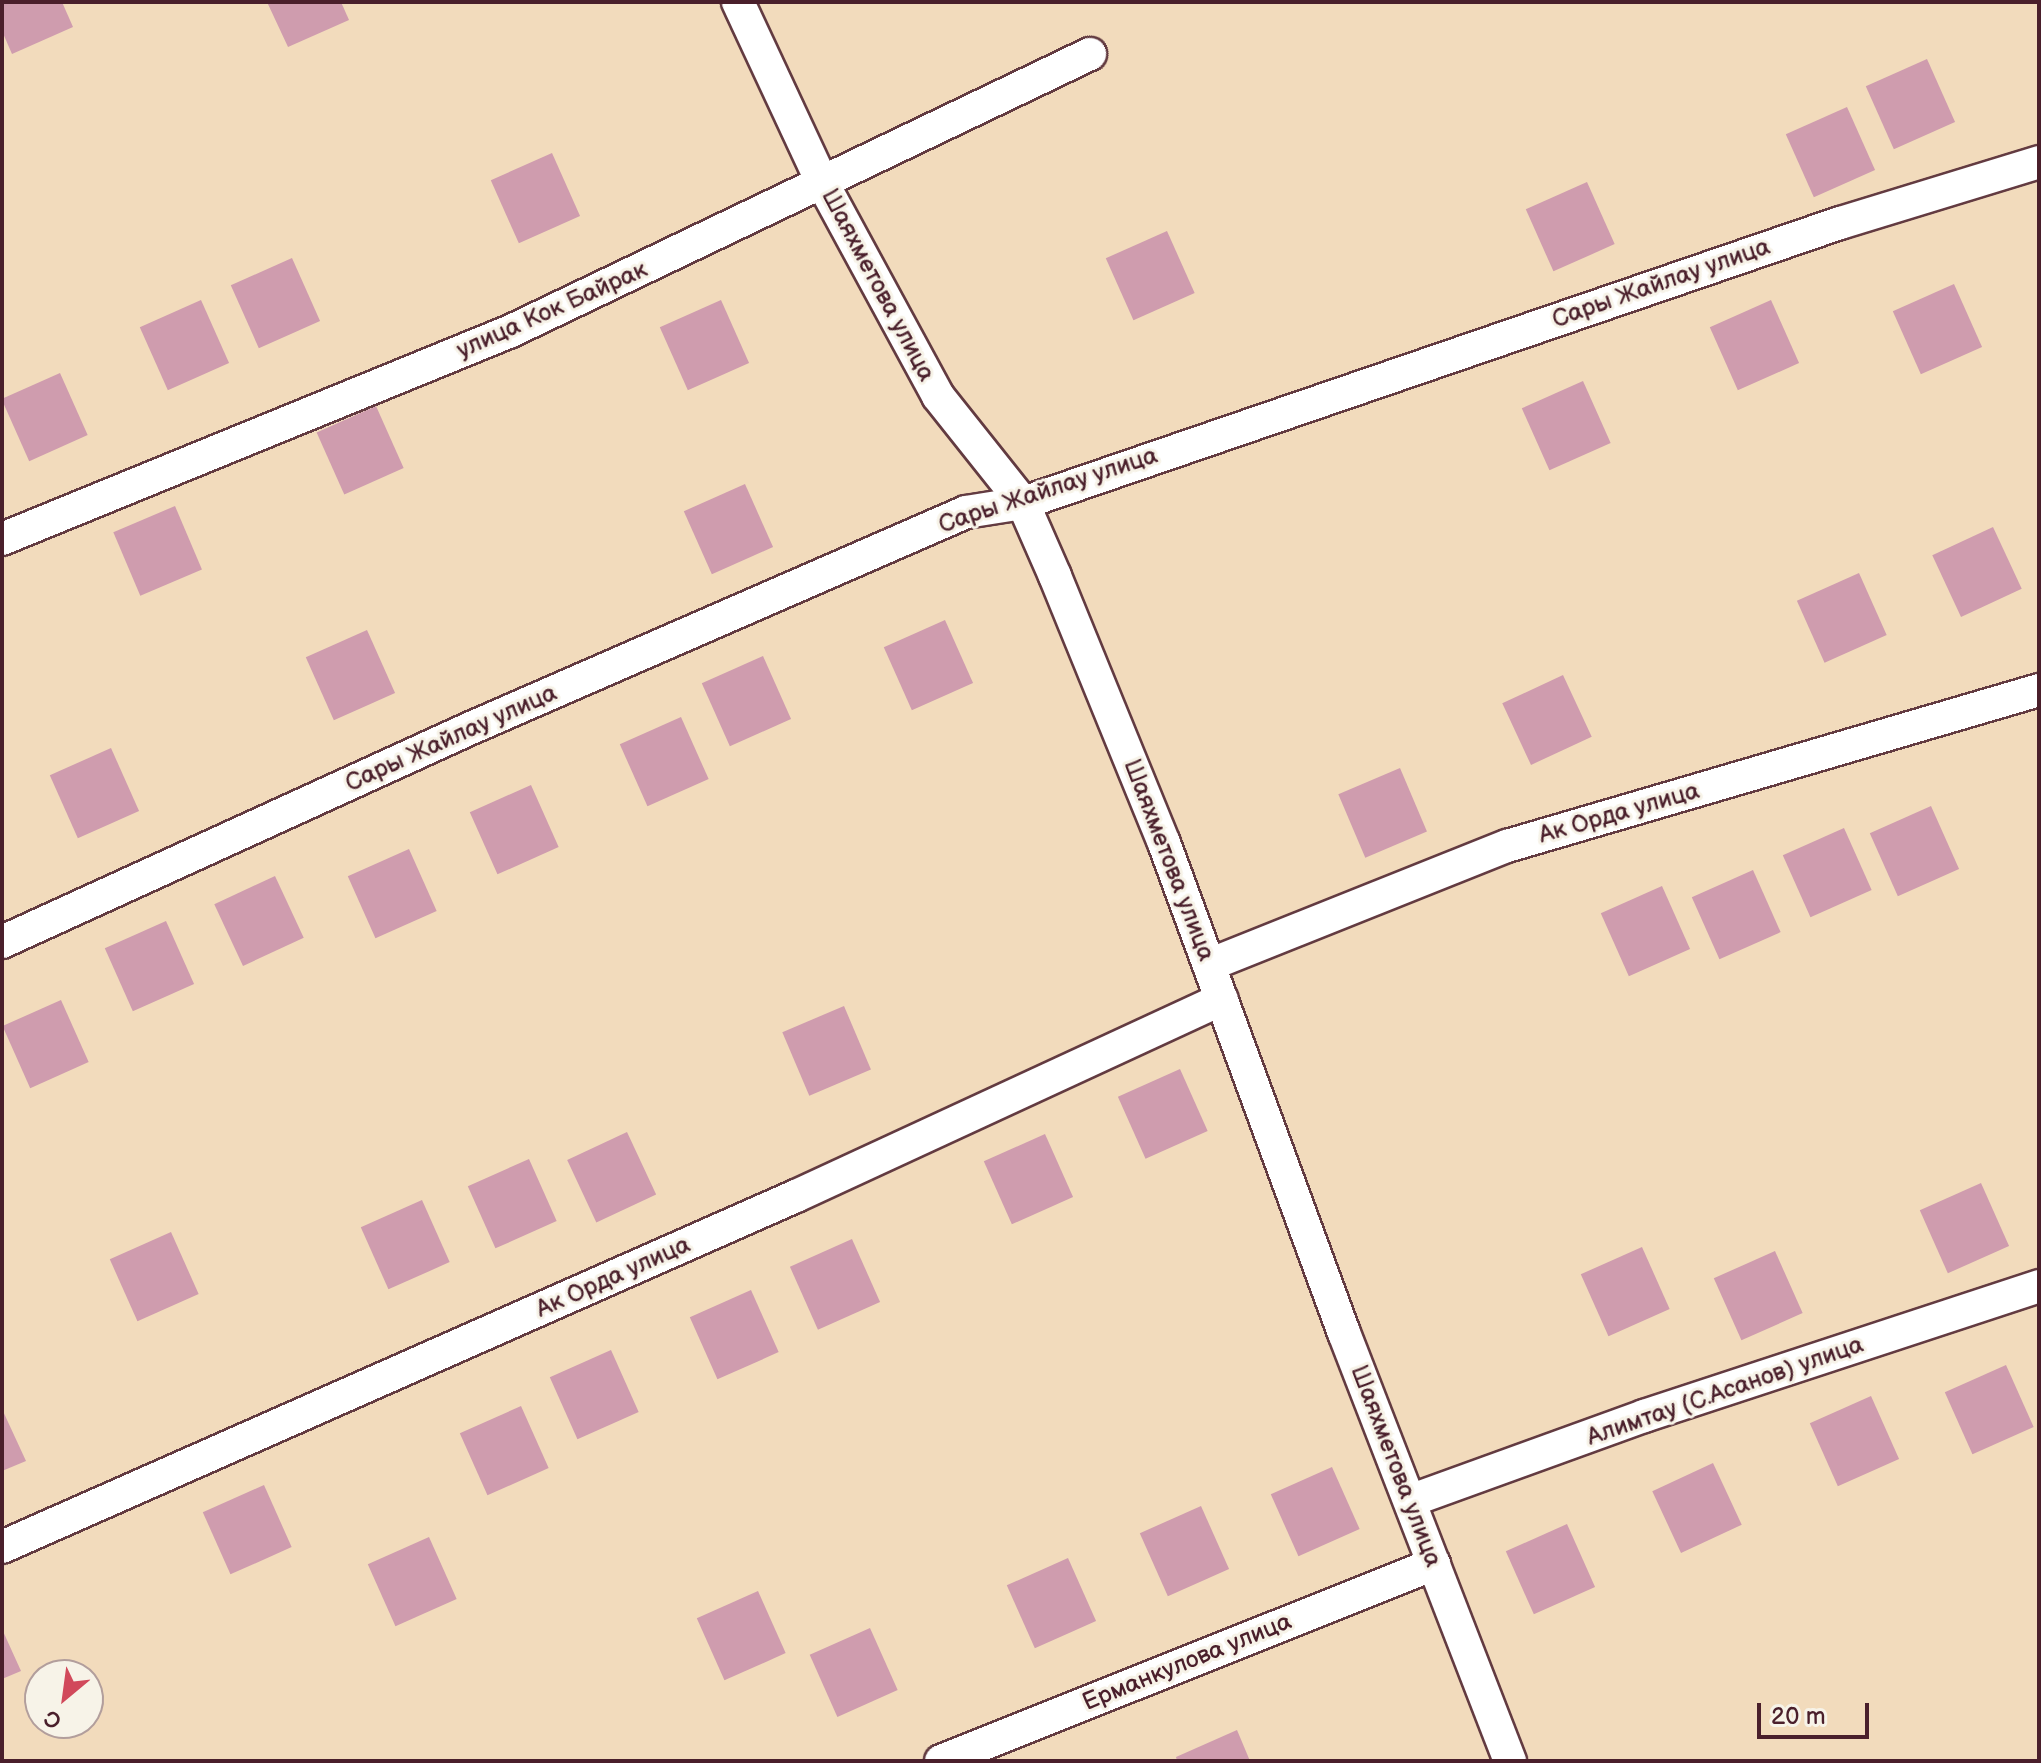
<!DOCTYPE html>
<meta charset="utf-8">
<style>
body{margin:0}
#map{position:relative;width:2041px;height:1763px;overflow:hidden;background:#f2dbbc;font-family:"Balsamiq Sans",sans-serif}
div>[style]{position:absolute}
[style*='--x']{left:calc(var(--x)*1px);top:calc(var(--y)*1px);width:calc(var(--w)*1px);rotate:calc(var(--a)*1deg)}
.building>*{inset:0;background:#cf9cae;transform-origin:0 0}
.roads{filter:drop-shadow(2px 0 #633b41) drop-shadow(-2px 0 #633b41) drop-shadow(0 2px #633b41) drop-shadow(0 -2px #633b41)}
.minor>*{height:32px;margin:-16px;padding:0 16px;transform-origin:16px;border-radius:16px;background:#fff}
span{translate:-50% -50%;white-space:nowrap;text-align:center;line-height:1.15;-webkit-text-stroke:6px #f7f3e8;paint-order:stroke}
.street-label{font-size:24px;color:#4a1f2b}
.frame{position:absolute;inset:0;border:4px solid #4a1f2b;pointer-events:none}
.north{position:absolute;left:24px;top:1659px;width:80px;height:80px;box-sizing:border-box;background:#f7f3e8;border:2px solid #b29e9c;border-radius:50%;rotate:209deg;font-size:22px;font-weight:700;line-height:32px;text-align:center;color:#4a1f2b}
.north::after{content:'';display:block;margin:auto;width:28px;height:36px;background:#d1495b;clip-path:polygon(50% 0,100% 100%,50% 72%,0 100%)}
.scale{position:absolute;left:1757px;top:1703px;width:112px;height:36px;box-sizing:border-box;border:4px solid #4a1f2b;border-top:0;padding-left:10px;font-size:24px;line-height:28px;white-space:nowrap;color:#4a1f2b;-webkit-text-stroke:6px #f7f3e8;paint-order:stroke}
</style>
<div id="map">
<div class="building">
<div style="clip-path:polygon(2px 2px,62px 2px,73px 27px,12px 54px,2px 31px)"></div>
<div style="clip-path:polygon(267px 2px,341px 2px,349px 20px,288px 47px)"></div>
<div style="left:1927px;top:59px;width:69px;height:67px;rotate:66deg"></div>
<div style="left:1847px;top:107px;width:69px;height:67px;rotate:66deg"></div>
<div style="left:552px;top:153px;width:69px;height:67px;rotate:66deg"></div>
<div style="left:1587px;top:182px;width:68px;height:67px;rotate:66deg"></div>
<div style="left:1167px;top:231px;width:68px;height:67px;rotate:66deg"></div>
<div style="left:292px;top:258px;width:69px;height:67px;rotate:66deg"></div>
<div style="left:1954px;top:284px;width:69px;height:67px;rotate:66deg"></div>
<div style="left:201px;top:300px;width:69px;height:67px;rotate:66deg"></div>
<div style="left:721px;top:300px;width:69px;height:67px;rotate:66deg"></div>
<div style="left:1771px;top:300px;width:69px;height:67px;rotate:66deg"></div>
<div style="left:60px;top:373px;width:68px;height:64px;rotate:66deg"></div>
<div style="left:1583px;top:381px;width:68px;height:67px;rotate:66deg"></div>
<div style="left:376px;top:406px;width:68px;height:65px;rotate:66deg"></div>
<div style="left:745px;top:484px;width:69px;height:67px;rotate:66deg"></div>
<div style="left:175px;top:506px;width:69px;height:67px;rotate:67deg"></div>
<div style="left:1993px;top:527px;width:68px;height:67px;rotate:65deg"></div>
<div style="left:1859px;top:573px;width:68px;height:68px;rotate:66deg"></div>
<div style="left:945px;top:620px;width:69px;height:67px;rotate:66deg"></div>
<div style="left:367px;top:630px;width:69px;height:67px;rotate:66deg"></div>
<div style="left:763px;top:656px;width:69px;height:67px;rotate:66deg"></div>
<div style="left:1563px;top:675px;width:68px;height:67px;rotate:65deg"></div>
<div style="left:681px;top:717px;width:68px;height:67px;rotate:66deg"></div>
<div style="left:111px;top:748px;width:69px;height:67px;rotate:66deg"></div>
<div style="left:1400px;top:768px;width:69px;height:67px;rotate:67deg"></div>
<div style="left:531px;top:785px;width:68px;height:67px;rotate:66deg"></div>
<div style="left:1931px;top:806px;width:69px;height:67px;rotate:66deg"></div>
<div style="left:1844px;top:828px;width:68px;height:67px;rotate:66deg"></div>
<div style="left:409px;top:849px;width:68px;height:67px;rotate:66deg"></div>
<div style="left:1753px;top:870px;width:68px;height:67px;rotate:66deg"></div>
<div style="left:275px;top:876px;width:68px;height:67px;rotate:65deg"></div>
<div style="left:1662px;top:886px;width:69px;height:67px;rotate:66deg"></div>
<div style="left:166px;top:921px;width:69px;height:67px;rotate:66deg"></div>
<div style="left:61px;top:1000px;width:68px;height:64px;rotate:66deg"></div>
<div style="left:844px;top:1006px;width:69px;height:67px;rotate:67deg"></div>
<div style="left:1180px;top:1069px;width:68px;height:68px;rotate:66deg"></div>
<div style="left:627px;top:1132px;width:69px;height:66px;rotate:65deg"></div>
<div style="left:1045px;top:1134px;width:69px;height:67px;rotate:66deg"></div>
<div style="left:529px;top:1159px;width:68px;height:67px;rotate:66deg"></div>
<div style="left:1981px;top:1183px;width:69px;height:67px;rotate:66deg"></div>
<div style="left:422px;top:1200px;width:68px;height:67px;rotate:66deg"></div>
<div style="left:171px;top:1232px;width:68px;height:67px;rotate:66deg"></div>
<div style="left:852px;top:1239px;width:69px;height:68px;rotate:66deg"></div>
<div style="left:1642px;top:1247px;width:68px;height:67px;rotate:66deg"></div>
<div style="left:1775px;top:1251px;width:68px;height:67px;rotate:66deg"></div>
<div style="left:751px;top:1290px;width:68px;height:67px;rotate:66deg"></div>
<div style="left:611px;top:1350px;width:68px;height:67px;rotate:66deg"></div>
<div style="left:2006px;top:1365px;width:68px;height:67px;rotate:66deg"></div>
<div style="left:1871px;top:1396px;width:69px;height:67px;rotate:66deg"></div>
<div style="left:521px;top:1406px;width:68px;height:67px;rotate:66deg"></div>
<div style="clip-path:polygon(2px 1409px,26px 1461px,2px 1471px)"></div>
<div style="left:1713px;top:1463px;width:68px;height:67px;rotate:65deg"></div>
<div style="left:1332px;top:1467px;width:68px;height:67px;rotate:66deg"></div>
<div style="left:264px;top:1485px;width:68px;height:67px;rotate:66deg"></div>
<div style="left:1201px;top:1506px;width:69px;height:67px;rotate:66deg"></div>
<div style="left:1567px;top:1524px;width:69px;height:67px;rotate:66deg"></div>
<div style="left:429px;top:1537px;width:68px;height:67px;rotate:66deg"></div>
<div style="left:1068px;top:1558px;width:69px;height:67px;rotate:66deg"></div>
<div style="left:758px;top:1591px;width:68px;height:67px;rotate:66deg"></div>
<div style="left:870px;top:1628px;width:68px;height:66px;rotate:66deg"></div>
<div style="clip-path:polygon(2px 1629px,21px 1671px,2px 1679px)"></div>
<div style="clip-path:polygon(1237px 1730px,1250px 1761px,1177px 1761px,1176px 1757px)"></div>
</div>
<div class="roads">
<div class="minor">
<div style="--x:738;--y:2;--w:201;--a:65"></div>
<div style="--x:823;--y:184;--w:241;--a:61.5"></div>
<div style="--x:938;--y:396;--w:137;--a:51.5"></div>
<div style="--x:1023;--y:503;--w:80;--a:66.3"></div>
<div style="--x:1055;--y:576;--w:288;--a:67.8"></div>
<div style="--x:1164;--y:843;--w:522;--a:69.83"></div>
<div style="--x:1344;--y:1333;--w:459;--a:68.8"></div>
<div style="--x:2;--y:539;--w:550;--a:-22.23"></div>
<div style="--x:511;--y:331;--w:642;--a:-25.57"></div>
<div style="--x:2;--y:942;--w:516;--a:-24.53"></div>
<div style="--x:471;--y:728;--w:540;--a:-23.57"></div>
<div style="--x:966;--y:512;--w:58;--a:-9"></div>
<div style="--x:1023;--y:503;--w:864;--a:-18.92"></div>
<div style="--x:1840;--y:223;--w:208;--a:-17"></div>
<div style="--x:1209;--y:965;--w:321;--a:-21.8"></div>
<div style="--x:1507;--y:846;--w:554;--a:-16.34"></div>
<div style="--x:1412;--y:1500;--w:247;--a:-19.9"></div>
<div style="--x:1644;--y:1416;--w:416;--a:-18.2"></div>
<div style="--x:2;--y:1547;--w:868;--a:-23.85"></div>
<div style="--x:796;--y:1196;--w:469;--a:-24.8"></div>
<div style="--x:941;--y:1761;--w:531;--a:-21.78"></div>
</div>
</div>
<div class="street-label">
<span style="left:1661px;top:283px;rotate:-19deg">Сары Жайлау улица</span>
<span style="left:878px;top:285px;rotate:62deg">Шаяхметова улица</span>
<span style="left:552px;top:310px;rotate:-24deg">улица Кок Байрак</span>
<span style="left:1048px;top:490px;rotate:-18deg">Сары Жайлау улица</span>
<span style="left:451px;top:738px;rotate:-24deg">Сары Жайлау улица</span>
<span style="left:1619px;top:813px;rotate:-16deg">Ак Орда улица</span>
<span style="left:1169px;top:860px;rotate:69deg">Шаяхметова улица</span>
<span style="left:613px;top:1277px;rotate:-24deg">Ак Орда улица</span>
<span style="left:1725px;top:1391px;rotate:-19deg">Алимтау (С.Асанов) улица</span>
<span style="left:1396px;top:1466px;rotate:69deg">Шаяхметова улица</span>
<span style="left:1187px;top:1662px;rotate:-22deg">Ерманкулова улица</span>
</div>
<div class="frame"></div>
<div class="north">С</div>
<div class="scale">20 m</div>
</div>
